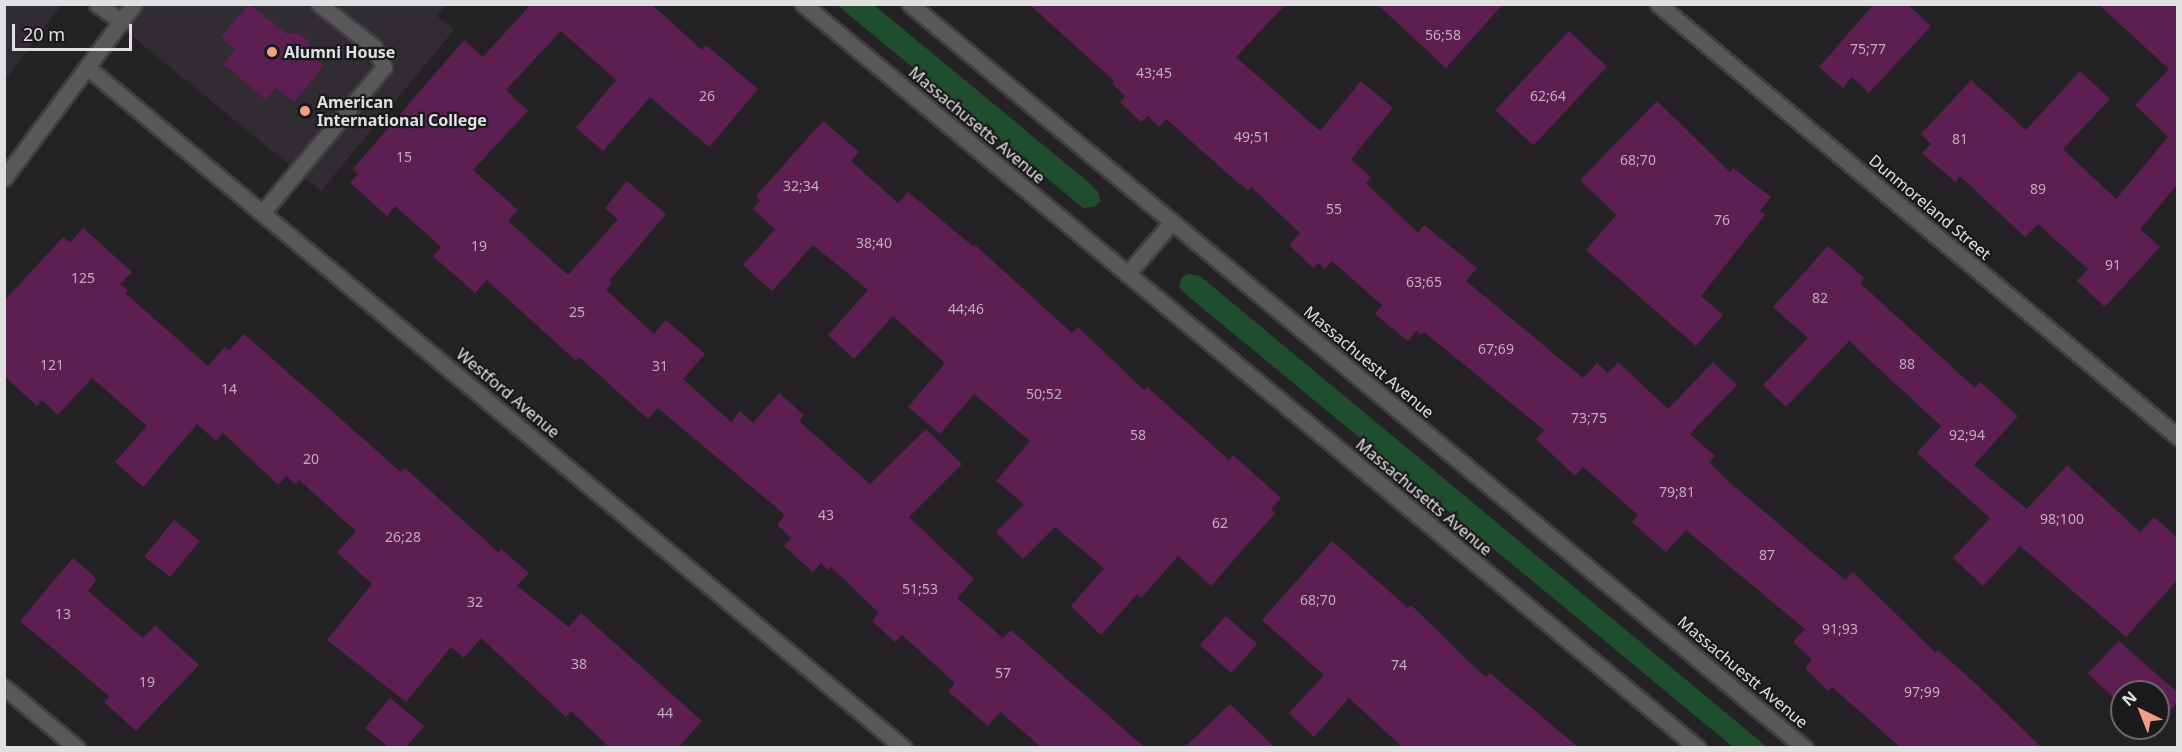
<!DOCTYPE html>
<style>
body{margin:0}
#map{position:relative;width:2182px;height:752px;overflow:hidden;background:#242225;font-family:"Noto Sans",sans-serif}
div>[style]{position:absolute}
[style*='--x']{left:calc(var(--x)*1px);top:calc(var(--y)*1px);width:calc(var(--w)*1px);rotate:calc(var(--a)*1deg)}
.built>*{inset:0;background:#312b32}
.green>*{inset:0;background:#1e4e2d}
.building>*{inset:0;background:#5d1f52;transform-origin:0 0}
.roads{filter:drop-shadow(2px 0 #403f41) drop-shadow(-2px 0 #403f41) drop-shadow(0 2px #403f41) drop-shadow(0 -2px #403f41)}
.lane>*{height:15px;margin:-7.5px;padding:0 7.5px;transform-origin:7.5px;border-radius:7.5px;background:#59575a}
.street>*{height:15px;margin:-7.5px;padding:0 7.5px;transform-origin:7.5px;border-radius:7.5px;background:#59575a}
.secondary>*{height:15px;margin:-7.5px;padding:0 7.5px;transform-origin:7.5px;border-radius:7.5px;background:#59575a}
.dots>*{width:16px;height:16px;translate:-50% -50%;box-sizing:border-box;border:3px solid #1b191c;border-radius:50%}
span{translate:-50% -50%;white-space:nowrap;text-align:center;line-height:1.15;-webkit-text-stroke:4.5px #1b191c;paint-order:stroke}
.number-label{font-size:14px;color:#bfafbd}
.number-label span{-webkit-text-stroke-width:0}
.poi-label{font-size:16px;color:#e0dfe1;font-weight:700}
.left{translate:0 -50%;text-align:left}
.street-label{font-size:16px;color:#e0dfe1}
.frame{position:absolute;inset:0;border:6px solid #e0dfe1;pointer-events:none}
.north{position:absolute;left:2110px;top:680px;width:60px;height:60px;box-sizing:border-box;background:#1b191c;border:2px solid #6a686b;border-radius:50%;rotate:317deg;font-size:16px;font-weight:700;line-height:24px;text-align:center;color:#e0dfe1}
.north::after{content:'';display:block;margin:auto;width:21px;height:27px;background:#f39f84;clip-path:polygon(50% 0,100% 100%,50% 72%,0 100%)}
.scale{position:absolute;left:12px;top:24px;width:120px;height:27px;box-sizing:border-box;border:3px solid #e0dfe1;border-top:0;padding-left:8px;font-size:18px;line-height:21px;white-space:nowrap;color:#e0dfe1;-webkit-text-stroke:4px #1b191c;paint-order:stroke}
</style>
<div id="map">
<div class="built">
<div style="clip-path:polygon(5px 4px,61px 5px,5px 80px,4px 5px)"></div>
<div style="clip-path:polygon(94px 5px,446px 5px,437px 16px,454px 30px,321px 191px)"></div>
</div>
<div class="green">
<div style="clip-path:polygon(837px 5px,874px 5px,1088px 182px,1098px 192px,1101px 201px,1094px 207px,1083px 208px)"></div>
<div style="clip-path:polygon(1188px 274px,1200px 276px,1767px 747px,1733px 747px,1182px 291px,1179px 286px,1182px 277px)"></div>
</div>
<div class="building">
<div style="clip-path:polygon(249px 4px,287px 34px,298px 33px,309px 42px,310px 54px,324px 66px,294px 102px,276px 88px,266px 100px,223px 64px,235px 50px,221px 37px)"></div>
<div style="clip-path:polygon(531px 4px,651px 4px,702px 50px,706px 45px,758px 89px,709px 147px,650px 97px,603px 151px,576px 128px,616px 80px,561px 31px,506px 90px,528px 111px,473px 170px,518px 210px,508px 221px,568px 275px,618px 219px,605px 208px,627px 181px,666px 214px,609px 281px,612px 283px,606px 290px,654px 334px,666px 320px,705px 354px,683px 379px,731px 422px,740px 411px,753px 423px,779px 393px,804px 415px,799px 421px,870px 484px,926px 429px,962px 464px,909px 517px,974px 579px,957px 598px,1003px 638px,1011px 630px,1144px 747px,1041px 747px,1000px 712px,988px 726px,948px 691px,955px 683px,902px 635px,895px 642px,872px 621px,879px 613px,831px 567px,828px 570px,821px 563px,813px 572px,784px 546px,791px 538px,777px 525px,785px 515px,658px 408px,648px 419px,579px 357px,576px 361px,487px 280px,475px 293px,433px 256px,441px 247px,395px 206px,387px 216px,350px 183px,358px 174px,353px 169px,464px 40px,483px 57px)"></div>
<div style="clip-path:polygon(1029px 4px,1286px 4px,1236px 57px,1320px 131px,1361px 81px,1393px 108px,1351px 159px,1371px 178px,1366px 183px,1418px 233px,1424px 225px,1477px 268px,1466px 281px,1583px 378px,1597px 363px,1608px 373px,1618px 362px,1668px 409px,1713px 362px,1737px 385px,1690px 434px,1715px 456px,1709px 462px,1729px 482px,1845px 580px,1853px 572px,1936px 653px,1938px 650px,1974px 682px,2041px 747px,1900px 747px,1832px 687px,1828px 691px,1805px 668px,1812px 660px,1793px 642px,1805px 629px,1686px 530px,1666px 552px,1632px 522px,1638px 515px,1583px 467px,1575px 476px,1536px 439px,1544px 430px,1424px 332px,1421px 335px,1416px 331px,1408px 341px,1375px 314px,1382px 305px,1332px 261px,1325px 269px,1319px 263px,1313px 268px,1289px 245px,1300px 233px,1251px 187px,1248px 190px,1236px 181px,1166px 119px,1159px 127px,1148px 116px,1141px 122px,1120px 102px,1125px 96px,1112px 83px,1114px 81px)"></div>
<div style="clip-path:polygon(1377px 4px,1503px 4px,1446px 68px)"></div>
<div style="clip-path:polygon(1874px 4px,1907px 4px,1931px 26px,1869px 93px,1852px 77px,1843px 88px,1819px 67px)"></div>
<div style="clip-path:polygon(2098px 4px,2178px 4px,2178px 184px,2140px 229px,2160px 247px,2105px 307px,2077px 281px,2088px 269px,2038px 224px,2025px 237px,1960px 176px,1955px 182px,1922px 153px,1931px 144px,1921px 134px,1971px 80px,2026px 130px,2080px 71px,2110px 99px,2063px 149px,2116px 199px,2168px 137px,2135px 105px,2169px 69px)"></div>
<div style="left:1569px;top:31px;width:52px;height:108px;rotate:43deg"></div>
<div style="clip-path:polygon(1657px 101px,1730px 172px,1733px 168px,1771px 197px,1760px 211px,1765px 215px,1701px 296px,1723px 315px,1696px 346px,1586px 250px,1616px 215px,1580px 180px)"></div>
<div style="clip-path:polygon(823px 121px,859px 152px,851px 161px,898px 203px,908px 192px,974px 247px,975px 245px,1072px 333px,1078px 327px,1144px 390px,1147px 387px,1229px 460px,1233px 455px,1281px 498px,1271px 509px,1275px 513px,1211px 586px,1178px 556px,1141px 598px,1137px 594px,1101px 635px,1071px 606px,1104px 568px,1055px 527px,1023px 559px,996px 532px,1024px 504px,996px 481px,1030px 441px,974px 394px,940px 434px,908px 407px,945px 363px,893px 316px,854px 359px,828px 335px,868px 290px,813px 245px,772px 291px,743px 265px,775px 229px,753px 209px,760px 200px,756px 196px)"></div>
<div style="clip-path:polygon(83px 228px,132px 272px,120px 284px,128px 290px,125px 293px,208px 366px,225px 347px,229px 351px,244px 334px,401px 472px,405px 468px,498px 552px,501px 549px,529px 573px,517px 586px,569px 627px,581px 613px,702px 721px,679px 747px,609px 747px,571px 711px,566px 717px,481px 638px,464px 658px,451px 647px,406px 702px,327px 640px,372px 584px,337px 552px,356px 531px,299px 480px,295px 484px,286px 476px,278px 485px,223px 433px,216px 441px,197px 424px,143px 487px,115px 462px,147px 426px,92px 378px,58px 415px,42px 400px,37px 406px,4px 376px,4px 301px,63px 237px,70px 243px)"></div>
<div style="clip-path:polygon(1828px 246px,1864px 278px,1860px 283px,1975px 388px,1980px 382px,2018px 416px,1974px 465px,2027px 509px,2067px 465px,2140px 532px,2154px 517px,2178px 538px,2178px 579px,2126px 637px,2020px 546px,1983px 586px,1953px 558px,1990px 518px,1917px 453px,1941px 426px,1849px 341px,1786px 407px,1763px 385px,1808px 338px,1773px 307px)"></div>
<div style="left:174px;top:520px;width:33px;height:47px;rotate:39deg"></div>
<div style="clip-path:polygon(1332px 541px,1408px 608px,1411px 605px,1485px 677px,1490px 673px,1578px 747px,1402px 747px,1349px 698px,1314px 737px,1289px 713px,1324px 675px,1262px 620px)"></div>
<div style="clip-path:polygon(73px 558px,97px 579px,88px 591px,143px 638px,155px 625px,199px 665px,136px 731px,104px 702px,109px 696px,20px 621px)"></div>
<div style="left:1226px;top:616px;width:42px;height:39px;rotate:42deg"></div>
<div style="clip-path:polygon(2119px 641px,2178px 693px,2178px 702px,2158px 724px,2158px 692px,2122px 692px,2122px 706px,2088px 673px)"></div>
<div style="clip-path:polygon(390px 698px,424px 726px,406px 747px,388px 747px,365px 728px)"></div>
<div style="clip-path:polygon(1230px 704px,1274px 747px,1185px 747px)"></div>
</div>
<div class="roads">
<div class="lane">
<div style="--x:97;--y:4;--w:31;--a:36"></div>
<div style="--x:262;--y:213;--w:190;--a:-50.1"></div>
<div style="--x:384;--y:67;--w:22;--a:-117"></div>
<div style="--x:374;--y:47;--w:70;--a:-142"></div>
</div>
<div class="street">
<div style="--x:803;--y:4;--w:1164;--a:39.74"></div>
<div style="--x:910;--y:4;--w:1164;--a:39.74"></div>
<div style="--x:1658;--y:4;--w:677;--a:39.78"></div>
<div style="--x:88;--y:68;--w:1062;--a:39.81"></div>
<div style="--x:1127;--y:274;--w:69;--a:-49.1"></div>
<div style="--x:4;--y:687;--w:95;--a:39.9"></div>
</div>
<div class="secondary">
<div style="--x:4;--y:178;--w:217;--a:-53.2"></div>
</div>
</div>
<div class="dots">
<div style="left:272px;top:52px;background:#f39f84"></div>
<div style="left:305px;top:111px;background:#f39f84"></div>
</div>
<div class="number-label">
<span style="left:1443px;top:35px">56;58</span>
<span style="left:1868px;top:49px">75;77</span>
<span style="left:1154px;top:73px">43;45</span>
<span style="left:707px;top:96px">26</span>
<span style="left:1548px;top:96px">62;64</span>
<span style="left:1252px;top:137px">49;51</span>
<span style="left:1960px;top:139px">81</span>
<span style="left:404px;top:157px">15</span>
<span style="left:1638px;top:160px">68;70</span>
<span style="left:801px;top:186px">32;34</span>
<span style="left:2038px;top:189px">89</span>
<span style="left:1334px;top:209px">55</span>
<span style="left:1722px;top:220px">76</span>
<span style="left:874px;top:243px">38;40</span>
<span style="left:479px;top:246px">19</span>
<span style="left:2113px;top:265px">91</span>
<span style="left:83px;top:278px">125</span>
<span style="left:1424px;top:282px">63;65</span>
<span style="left:1820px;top:298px">82</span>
<span style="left:966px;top:309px">44;46</span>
<span style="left:577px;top:312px">25</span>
<span style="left:1496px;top:349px">67;69</span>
<span style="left:1907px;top:364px">88</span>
<span style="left:52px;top:365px">121</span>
<span style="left:660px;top:366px">31</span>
<span style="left:229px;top:389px">14</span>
<span style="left:1044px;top:394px">50;52</span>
<span style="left:1589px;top:418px">73;75</span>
<span style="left:1138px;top:435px">58</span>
<span style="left:1967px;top:435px">92;94</span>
<span style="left:311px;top:459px">20</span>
<span style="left:1677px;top:492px">79;81</span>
<span style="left:826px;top:515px">43</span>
<span style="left:2062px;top:519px">98;100</span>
<span style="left:1220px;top:523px">62</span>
<span style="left:403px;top:537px">26;28</span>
<span style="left:1767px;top:555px">87</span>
<span style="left:920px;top:589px">51;53</span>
<span style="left:1318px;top:600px">68;70</span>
<span style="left:475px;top:602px">32</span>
<span style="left:63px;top:614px">13</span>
<span style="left:1840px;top:629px">91;93</span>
<span style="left:579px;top:664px">38</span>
<span style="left:1399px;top:665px">74</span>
<span style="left:1003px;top:673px">57</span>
<span style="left:147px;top:682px">19</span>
<span style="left:1922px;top:692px">97;99</span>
<span style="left:665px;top:713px">44</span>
</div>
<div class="poi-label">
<span class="left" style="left:284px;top:52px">Alumni House</span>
<span class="left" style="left:317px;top:111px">American<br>International College</span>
</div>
<div class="street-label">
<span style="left:977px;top:125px;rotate:40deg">Massachusetts Avenue</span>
<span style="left:1930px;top:207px;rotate:40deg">Dunmoreland Street</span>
<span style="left:1369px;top:362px;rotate:40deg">Massachuestt Avenue</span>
<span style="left:508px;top:393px;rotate:40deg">Westford Avenue</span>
<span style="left:1424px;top:497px;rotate:40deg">Massachusetts Avenue</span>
<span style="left:1743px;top:672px;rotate:40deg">Massachuestt Avenue</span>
</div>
<div class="frame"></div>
<div class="north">N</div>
<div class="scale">20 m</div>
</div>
